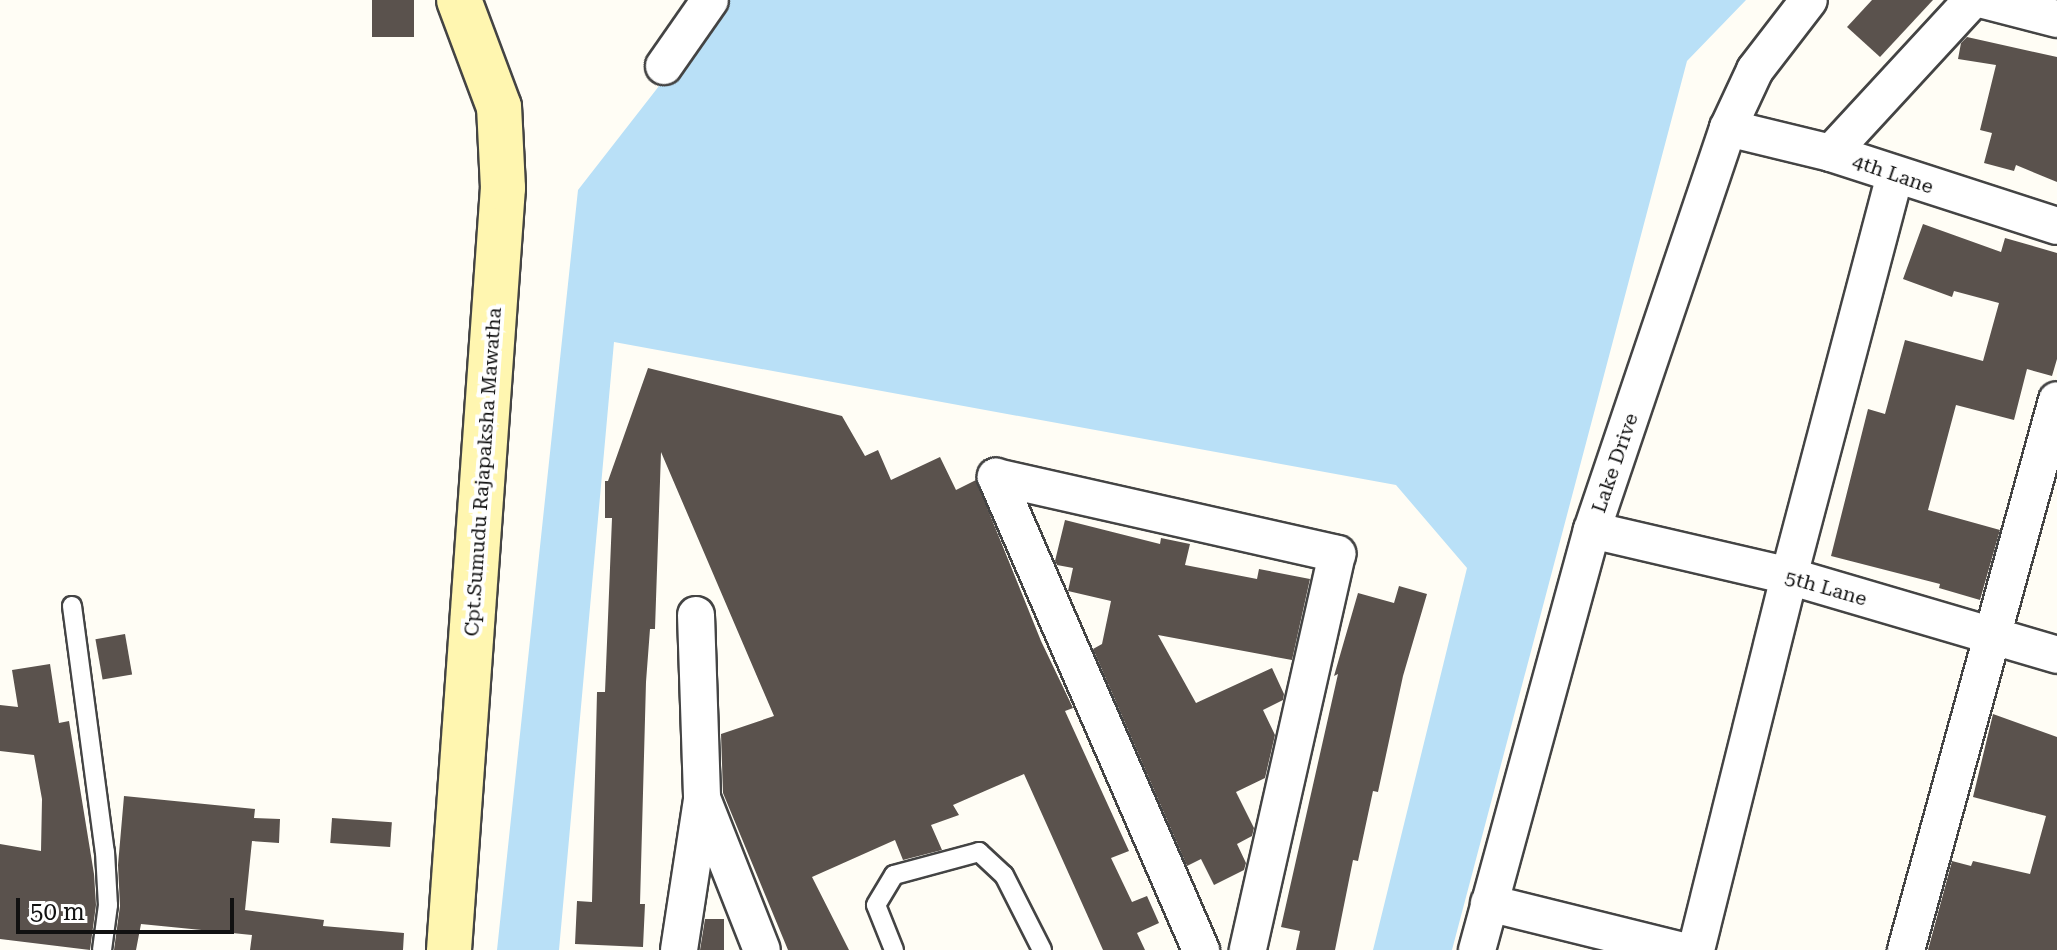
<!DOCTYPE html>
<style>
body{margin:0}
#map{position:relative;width:2057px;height:950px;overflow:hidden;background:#fffdf5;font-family:"Roboto Serif",serif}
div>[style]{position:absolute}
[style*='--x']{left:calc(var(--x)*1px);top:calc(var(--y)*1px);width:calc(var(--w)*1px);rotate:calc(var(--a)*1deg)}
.water>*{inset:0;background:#b9e0f7}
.building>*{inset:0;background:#5a524d;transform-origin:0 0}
.roads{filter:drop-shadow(2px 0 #444) drop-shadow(-2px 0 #444) drop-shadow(0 2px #444) drop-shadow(0 -2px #444)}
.service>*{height:18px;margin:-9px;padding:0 9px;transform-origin:9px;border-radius:9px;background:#fff}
.minor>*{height:36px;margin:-18px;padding:0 18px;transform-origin:18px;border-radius:18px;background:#fff}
.secondary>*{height:44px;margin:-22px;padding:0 22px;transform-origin:22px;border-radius:22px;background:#fff6b0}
span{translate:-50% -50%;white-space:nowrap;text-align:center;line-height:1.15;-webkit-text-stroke:8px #fff;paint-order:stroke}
.street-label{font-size:20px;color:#111}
.scale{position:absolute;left:16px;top:898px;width:218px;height:36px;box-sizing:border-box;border:4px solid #111;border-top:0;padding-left:10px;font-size:24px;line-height:28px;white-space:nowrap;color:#111;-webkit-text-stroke:6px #fff;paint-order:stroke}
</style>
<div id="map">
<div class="water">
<div style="clip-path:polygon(726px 0,1746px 0,1687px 61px,1452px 950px,1373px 950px,1467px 568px,1396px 485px,614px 342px,559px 950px,497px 950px,578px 190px)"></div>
</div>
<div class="building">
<div style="left:372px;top:0;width:42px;height:37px"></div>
<div style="clip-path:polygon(1872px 0,1933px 0,1880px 57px,1847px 27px)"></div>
<div style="clip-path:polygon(1967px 37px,2057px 57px,2057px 182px,2016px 165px,2014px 171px,1984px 163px,1992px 133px,1980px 130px,1996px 65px,1958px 59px,1961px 43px)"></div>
<div style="clip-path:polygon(1923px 224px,2001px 252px,2005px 238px,2057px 253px,2057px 359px,2052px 376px,2027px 369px,2014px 420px,1956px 405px,1928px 510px,2000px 530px,1980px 600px,1939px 588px,1940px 584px,1831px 556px,1868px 409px,1885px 414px,1905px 340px,1983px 361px,1999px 303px,1954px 291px,1952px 297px,1903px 279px)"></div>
<div style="clip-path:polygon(648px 368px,842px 416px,865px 456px,878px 450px,891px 480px,940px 457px,956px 490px,976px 480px,1041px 641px,1073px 708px,1065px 711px,1129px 851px,1111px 858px,1132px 902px,1147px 896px,1159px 923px,1137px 933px,1145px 950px,1103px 950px,1024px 774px,953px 805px,959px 815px,931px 825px,942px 850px,903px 860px,895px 840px,812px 877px,849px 950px,788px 950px,723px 793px,721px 734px,774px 716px,661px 452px,655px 629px,650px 629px,646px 682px,640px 904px,645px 904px,643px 947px,575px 944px,577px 901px,592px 902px,597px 692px,605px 692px,612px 518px,605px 518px,605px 481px,608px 481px)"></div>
<div style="clip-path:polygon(1065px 520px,1160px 544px,1161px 538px,1190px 544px,1185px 565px,1257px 579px,1259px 569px,1310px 579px,1292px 660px,1158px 635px,1196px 703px,1272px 668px,1284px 694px,1283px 700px,1263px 710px,1275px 735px,1265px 778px,1236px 792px,1254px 828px,1252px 836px,1237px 844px,1246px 863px,1244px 870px,1214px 885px,1201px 859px,1187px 866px,1093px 649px,1102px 644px,1111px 601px,1068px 591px,1073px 568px,1057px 565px,1055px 561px)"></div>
<div style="clip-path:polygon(1399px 586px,1427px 594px,1403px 676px,1378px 792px,1373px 791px,1358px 861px,1353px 860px,1335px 950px,1296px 950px,1300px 931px,1281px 927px,1338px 674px,1334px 676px,1358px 593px,1394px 603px)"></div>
<div style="left:125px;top:634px;width:41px;height:30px;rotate:80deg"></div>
<div style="clip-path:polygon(50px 664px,59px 723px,69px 721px,94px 874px,96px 905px,90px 950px,0 939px,0 844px,41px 851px,42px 799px,34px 755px,0 751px,0 705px,18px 707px,12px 670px)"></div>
<div style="clip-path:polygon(1993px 714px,2057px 737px,2057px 950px,1928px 950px,1952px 861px,1971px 866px,1973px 861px,2030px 874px,2046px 816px,1973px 797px)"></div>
<div style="clip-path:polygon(124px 796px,255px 809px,254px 818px,280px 819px,279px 843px,252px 841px,245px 910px,324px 920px,323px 926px,404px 933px,403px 950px,250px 950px,252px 935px,141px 924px,136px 950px,114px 950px,120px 906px,118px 865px)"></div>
<div style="left:332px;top:818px;width:60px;height:25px;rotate:4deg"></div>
<div style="clip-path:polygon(705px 919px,724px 919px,724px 950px,700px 950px)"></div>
</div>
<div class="roads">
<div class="service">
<div style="--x:72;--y:606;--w:248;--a:82.4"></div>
<div style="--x:105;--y:852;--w:53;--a:86.8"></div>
<div style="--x:108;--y:905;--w:45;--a:97.6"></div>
<div style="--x:894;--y:950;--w:48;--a:-111.8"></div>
<div style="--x:876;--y:905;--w:35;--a:-59"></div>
<div style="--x:894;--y:875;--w:88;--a:-15.1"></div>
<div style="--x:979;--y:852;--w:34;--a:43"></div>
<div style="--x:1004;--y:875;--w:84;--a:63.1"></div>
</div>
<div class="minor">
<div style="--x:1984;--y:0;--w:75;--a:14.6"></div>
<div style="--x:664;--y:66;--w:80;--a:-55.1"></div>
<div style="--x:1728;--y:128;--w:106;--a:13.6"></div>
<div style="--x:1831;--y:153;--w:237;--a:17.9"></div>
<div style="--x:1831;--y:153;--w:208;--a:-47.3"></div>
<div style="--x:1592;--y:530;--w:202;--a:13.1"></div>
<div style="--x:1789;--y:576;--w:279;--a:16.4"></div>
<div style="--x:696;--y:615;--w:183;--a:88.1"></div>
<div style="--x:702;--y:798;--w:163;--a:68.5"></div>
<div style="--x:1489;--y:903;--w:196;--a:13.9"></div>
<div style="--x:679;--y:950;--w:152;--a:-81.3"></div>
<div style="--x:1201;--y:950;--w:516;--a:-113.43"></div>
<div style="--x:996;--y:477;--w:350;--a:12.7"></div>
<div style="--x:1337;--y:554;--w:406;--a:102.7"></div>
<div style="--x:1477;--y:950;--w:435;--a:-74.7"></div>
<div style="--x:1592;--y:530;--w:424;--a:-71.3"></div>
<div style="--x:1728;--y:128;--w:64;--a:-65"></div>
<div style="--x:1755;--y:70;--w:88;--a:-52.4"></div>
<div style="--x:1696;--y:950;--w:385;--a:-76"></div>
<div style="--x:1789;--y:576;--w:414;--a:-75.2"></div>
<div style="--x:1906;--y:950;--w:570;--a:-74.65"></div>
</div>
<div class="secondary">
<div style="--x:449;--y:950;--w:764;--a:-85.95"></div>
<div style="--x:503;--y:188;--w:81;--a:-92.8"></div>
<div style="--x:499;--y:107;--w:114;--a:-110.5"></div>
</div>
</div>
<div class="street-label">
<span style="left:1893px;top:174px;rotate:19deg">4th Lane</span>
<span style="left:1615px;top:463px;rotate:-71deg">Lake Drive</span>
<span style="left:483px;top:472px;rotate:-86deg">Cpt.Sumudu Rajapaksha Mawatha</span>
<span style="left:1826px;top:588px;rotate:16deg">5th Lane</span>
</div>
<div class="scale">50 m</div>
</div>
